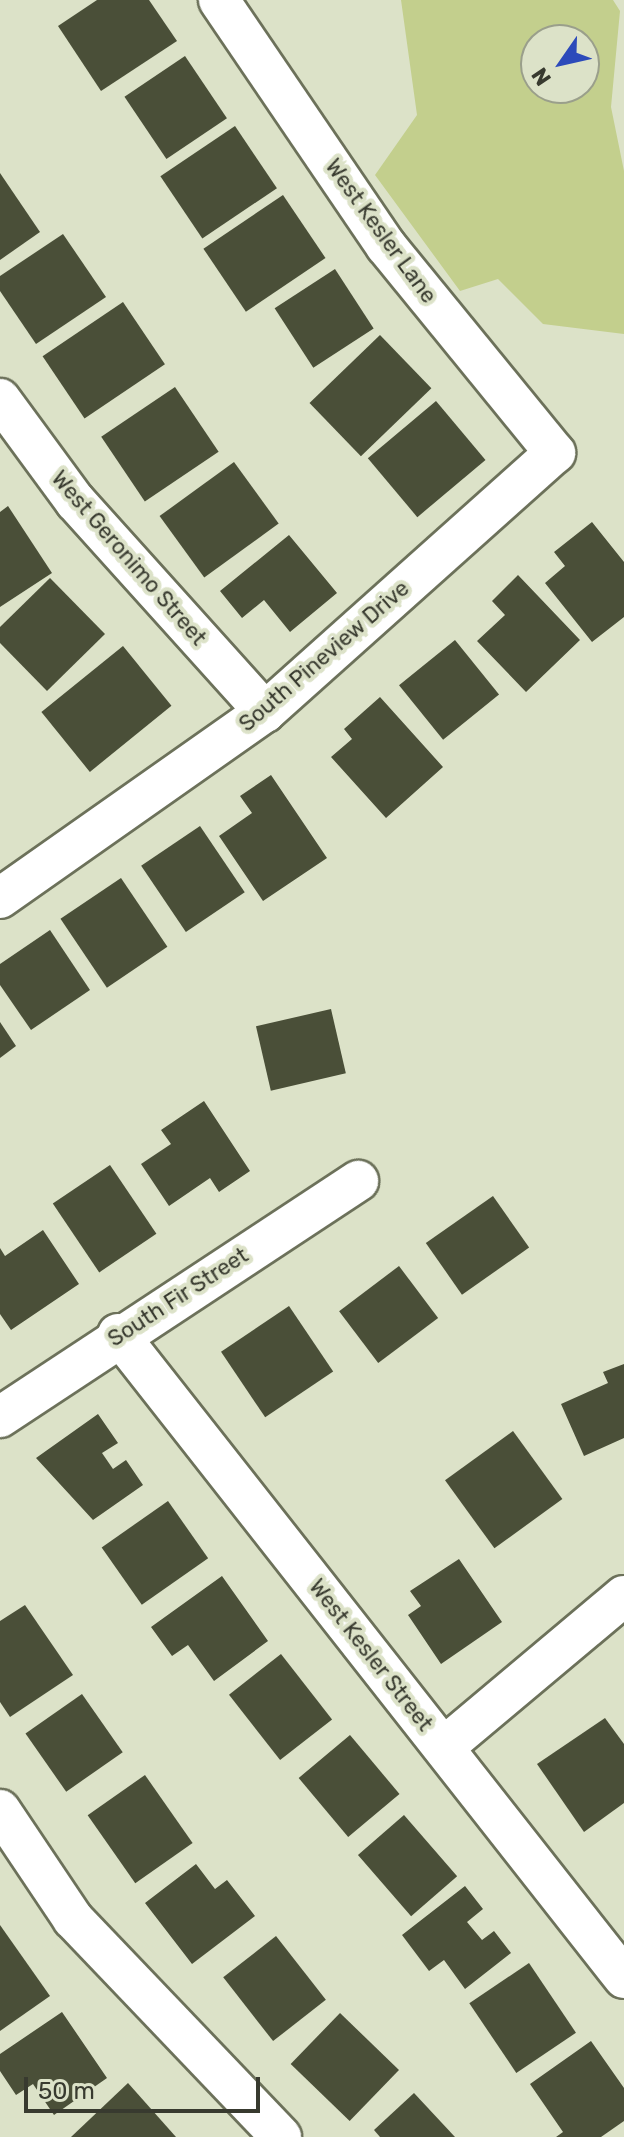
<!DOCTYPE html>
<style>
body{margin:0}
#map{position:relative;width:624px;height:2137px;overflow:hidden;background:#dce2c8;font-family:Rubik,sans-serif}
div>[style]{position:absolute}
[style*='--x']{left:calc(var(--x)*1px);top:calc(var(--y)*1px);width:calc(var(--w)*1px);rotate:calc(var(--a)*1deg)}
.green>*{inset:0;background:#c3cf8d}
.building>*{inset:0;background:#4a4f38;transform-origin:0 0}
.roads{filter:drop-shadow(2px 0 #6c715a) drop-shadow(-2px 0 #6c715a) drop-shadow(0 2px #6c715a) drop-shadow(0 -2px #6c715a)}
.minor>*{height:40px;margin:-20px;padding:0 20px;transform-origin:20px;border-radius:20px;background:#fff}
span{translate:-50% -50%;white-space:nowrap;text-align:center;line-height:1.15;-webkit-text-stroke:8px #dce2c8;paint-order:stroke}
.street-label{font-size:22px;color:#383a2f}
.north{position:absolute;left:520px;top:24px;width:80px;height:80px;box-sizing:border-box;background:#dce2c8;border:2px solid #9a9f8b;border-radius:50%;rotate:236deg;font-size:22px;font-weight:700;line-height:32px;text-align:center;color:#383a2f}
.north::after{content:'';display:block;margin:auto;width:28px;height:36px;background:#2c4aba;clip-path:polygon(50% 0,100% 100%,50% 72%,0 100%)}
.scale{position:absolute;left:24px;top:2077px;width:236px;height:36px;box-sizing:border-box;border:4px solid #383a2f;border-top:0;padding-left:10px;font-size:24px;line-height:28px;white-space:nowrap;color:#383a2f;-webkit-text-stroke:6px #dce2c8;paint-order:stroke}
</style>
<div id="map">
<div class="green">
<div style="clip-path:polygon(evenodd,401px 0,613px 0,620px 11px,611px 107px,624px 171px,624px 334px,543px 324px,498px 279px,460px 291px,375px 175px,417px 115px,401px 0,536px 40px,584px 40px,584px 88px,536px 88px,536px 40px)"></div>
</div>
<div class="building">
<div style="clip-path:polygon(97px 0,149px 0,177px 41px,101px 91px,58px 26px)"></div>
<div style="left:185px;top:56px;width:75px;height:73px;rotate:56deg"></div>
<div style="left:235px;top:126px;width:75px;height:90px;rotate:56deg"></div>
<div style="clip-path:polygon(0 173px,40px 232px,0 260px)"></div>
<div style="left:283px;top:195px;width:76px;height:96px;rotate:56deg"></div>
<div style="clip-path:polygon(63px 234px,106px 297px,36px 344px,0 291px,0 276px)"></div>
<div style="left:335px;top:269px;width:71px;height:72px;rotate:57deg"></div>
<div style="left:123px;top:302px;width:75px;height:97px;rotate:56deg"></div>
<div style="left:380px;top:335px;width:74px;height:98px;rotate:46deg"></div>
<div style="left:175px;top:387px;width:78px;height:89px;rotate:56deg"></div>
<div style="left:436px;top:401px;width:77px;height:89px;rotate:50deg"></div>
<div style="left:234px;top:462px;width:76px;height:92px;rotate:54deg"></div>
<div style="clip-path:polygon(8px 506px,52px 573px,0 607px,0 512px)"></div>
<div style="clip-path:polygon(592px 522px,624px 562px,624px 617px,592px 642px,545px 583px,565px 566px,554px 552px)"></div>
<div style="clip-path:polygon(289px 535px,337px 593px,290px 632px,264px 600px,242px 618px,220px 591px)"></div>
<div style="clip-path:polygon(518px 575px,580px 640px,526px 692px,477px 641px,505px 615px,492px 601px)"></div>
<div style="clip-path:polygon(50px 578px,105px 634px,47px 691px,0 643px,0 627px)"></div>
<div style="left:455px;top:640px;width:70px;height:72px;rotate:51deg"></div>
<div style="left:123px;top:646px;width:77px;height:105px;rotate:51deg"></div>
<div style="clip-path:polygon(380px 697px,443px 767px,386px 818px,331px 757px,352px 739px,344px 729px)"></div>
<div style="clip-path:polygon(271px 775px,327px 858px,263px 901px,219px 836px,252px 813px,240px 796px)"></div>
<div style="left:200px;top:826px;width:80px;height:71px;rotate:56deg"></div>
<div style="left:121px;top:878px;width:83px;height:73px;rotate:56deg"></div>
<div style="clip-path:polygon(50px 930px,90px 990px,31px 1030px,0 985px,0 964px)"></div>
<div style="left:331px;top:1009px;width:66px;height:77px;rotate:77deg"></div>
<div style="clip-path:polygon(0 1022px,16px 1046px,0 1058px)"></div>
<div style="clip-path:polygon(204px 1101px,250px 1171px,219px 1192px,210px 1178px,169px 1206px,141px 1164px,171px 1144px,161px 1130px)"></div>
<div style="left:110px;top:1165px;width:83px;height:69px;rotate:56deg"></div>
<div style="left:493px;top:1196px;width:63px;height:82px;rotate:55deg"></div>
<div style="clip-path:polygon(43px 1230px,79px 1284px,11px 1330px,0 1314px,0 1248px,5px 1256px)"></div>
<div style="left:399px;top:1266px;width:65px;height:75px;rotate:53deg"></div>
<div style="left:289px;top:1306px;width:79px;height:82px;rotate:56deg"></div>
<div style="clip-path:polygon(624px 1364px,624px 1438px,584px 1456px,561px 1404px,608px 1383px,603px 1372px)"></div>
<div style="clip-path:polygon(98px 1414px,118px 1443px,102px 1453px,113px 1469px,126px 1460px,143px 1485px,93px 1520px,36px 1458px)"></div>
<div style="left:513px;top:1431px;width:84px;height:84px;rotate:54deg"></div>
<div style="left:168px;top:1501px;width:70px;height:81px;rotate:55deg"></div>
<div style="clip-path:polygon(459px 1559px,502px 1622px,441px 1664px,408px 1615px,421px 1606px,410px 1591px)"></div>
<div style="clip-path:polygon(222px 1576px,268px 1641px,214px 1681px,188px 1645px,172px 1656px,151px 1627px)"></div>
<div style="clip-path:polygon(25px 1605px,73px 1675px,10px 1717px,0 1702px,0 1621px)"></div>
<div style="left:281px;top:1654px;width:83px;height:66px;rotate:52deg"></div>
<div style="left:82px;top:1694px;width:71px;height:69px;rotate:55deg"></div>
<div style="clip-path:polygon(605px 1718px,624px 1744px,624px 1803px,584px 1832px,537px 1764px)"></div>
<div style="left:350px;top:1735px;width:77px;height:67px;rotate:50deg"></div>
<div style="left:145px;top:1775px;width:83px;height:70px;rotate:55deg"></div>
<div style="left:404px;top:1815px;width:81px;height:61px;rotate:49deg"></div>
<div style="clip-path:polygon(196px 1864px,215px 1889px,227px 1880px,255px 1916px,192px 1964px,145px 1903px)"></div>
<div style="clip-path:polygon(465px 1886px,483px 1909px,467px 1922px,482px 1940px,494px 1931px,511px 1953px,465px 1989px,444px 1960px,429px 1971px,402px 1935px)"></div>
<div style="clip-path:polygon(0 1925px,50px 1996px,0 2031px)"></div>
<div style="left:276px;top:1936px;width:81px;height:67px;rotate:52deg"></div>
<div style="left:529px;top:1963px;width:84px;height:72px;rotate:56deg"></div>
<div style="clip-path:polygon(62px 2012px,107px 2078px,54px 2115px,33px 2084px,16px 2095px,0 2071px,0 2054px)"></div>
<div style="left:340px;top:2013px;width:82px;height:71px;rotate:44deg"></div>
<div style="clip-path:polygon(591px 2041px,624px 2088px,624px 2121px,601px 2137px,556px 2137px,563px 2132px,530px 2084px)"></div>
<div style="clip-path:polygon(128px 2083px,176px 2137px,71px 2137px)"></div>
<div style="clip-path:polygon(414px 2093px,455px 2137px,380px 2137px,374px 2130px)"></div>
</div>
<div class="roads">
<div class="minor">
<div style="--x:0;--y:399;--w:127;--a:53.7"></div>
<div style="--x:75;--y:501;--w:284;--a:48"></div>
<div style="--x:0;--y:898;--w:324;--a:-35.1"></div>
<div style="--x:265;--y:712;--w:389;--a:-41.8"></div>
<div style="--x:555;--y:453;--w:267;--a:-129.2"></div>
<div style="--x:386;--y:246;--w:297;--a:-124.2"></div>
<div style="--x:118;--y:1334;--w:819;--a:51.84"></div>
<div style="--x:0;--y:1417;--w:429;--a:-33.4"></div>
<div style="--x:444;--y:1747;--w:235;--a:-40"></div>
<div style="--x:0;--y:1810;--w:131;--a:56.2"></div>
<div style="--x:73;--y:1919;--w:301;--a:46.3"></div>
</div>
</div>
<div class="street-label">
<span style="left:381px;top:231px;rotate:54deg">West Kesler Lane</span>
<span style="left:129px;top:558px;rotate:49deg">West Geronimo Street</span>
<span style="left:324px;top:656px;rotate:-41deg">South Pineview Drive</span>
<span style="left:178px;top:1297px;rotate:-33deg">South Fir Street</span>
<span style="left:371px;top:1655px;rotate:52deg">West Kesler Street</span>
</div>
<div class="north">N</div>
<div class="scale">50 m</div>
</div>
